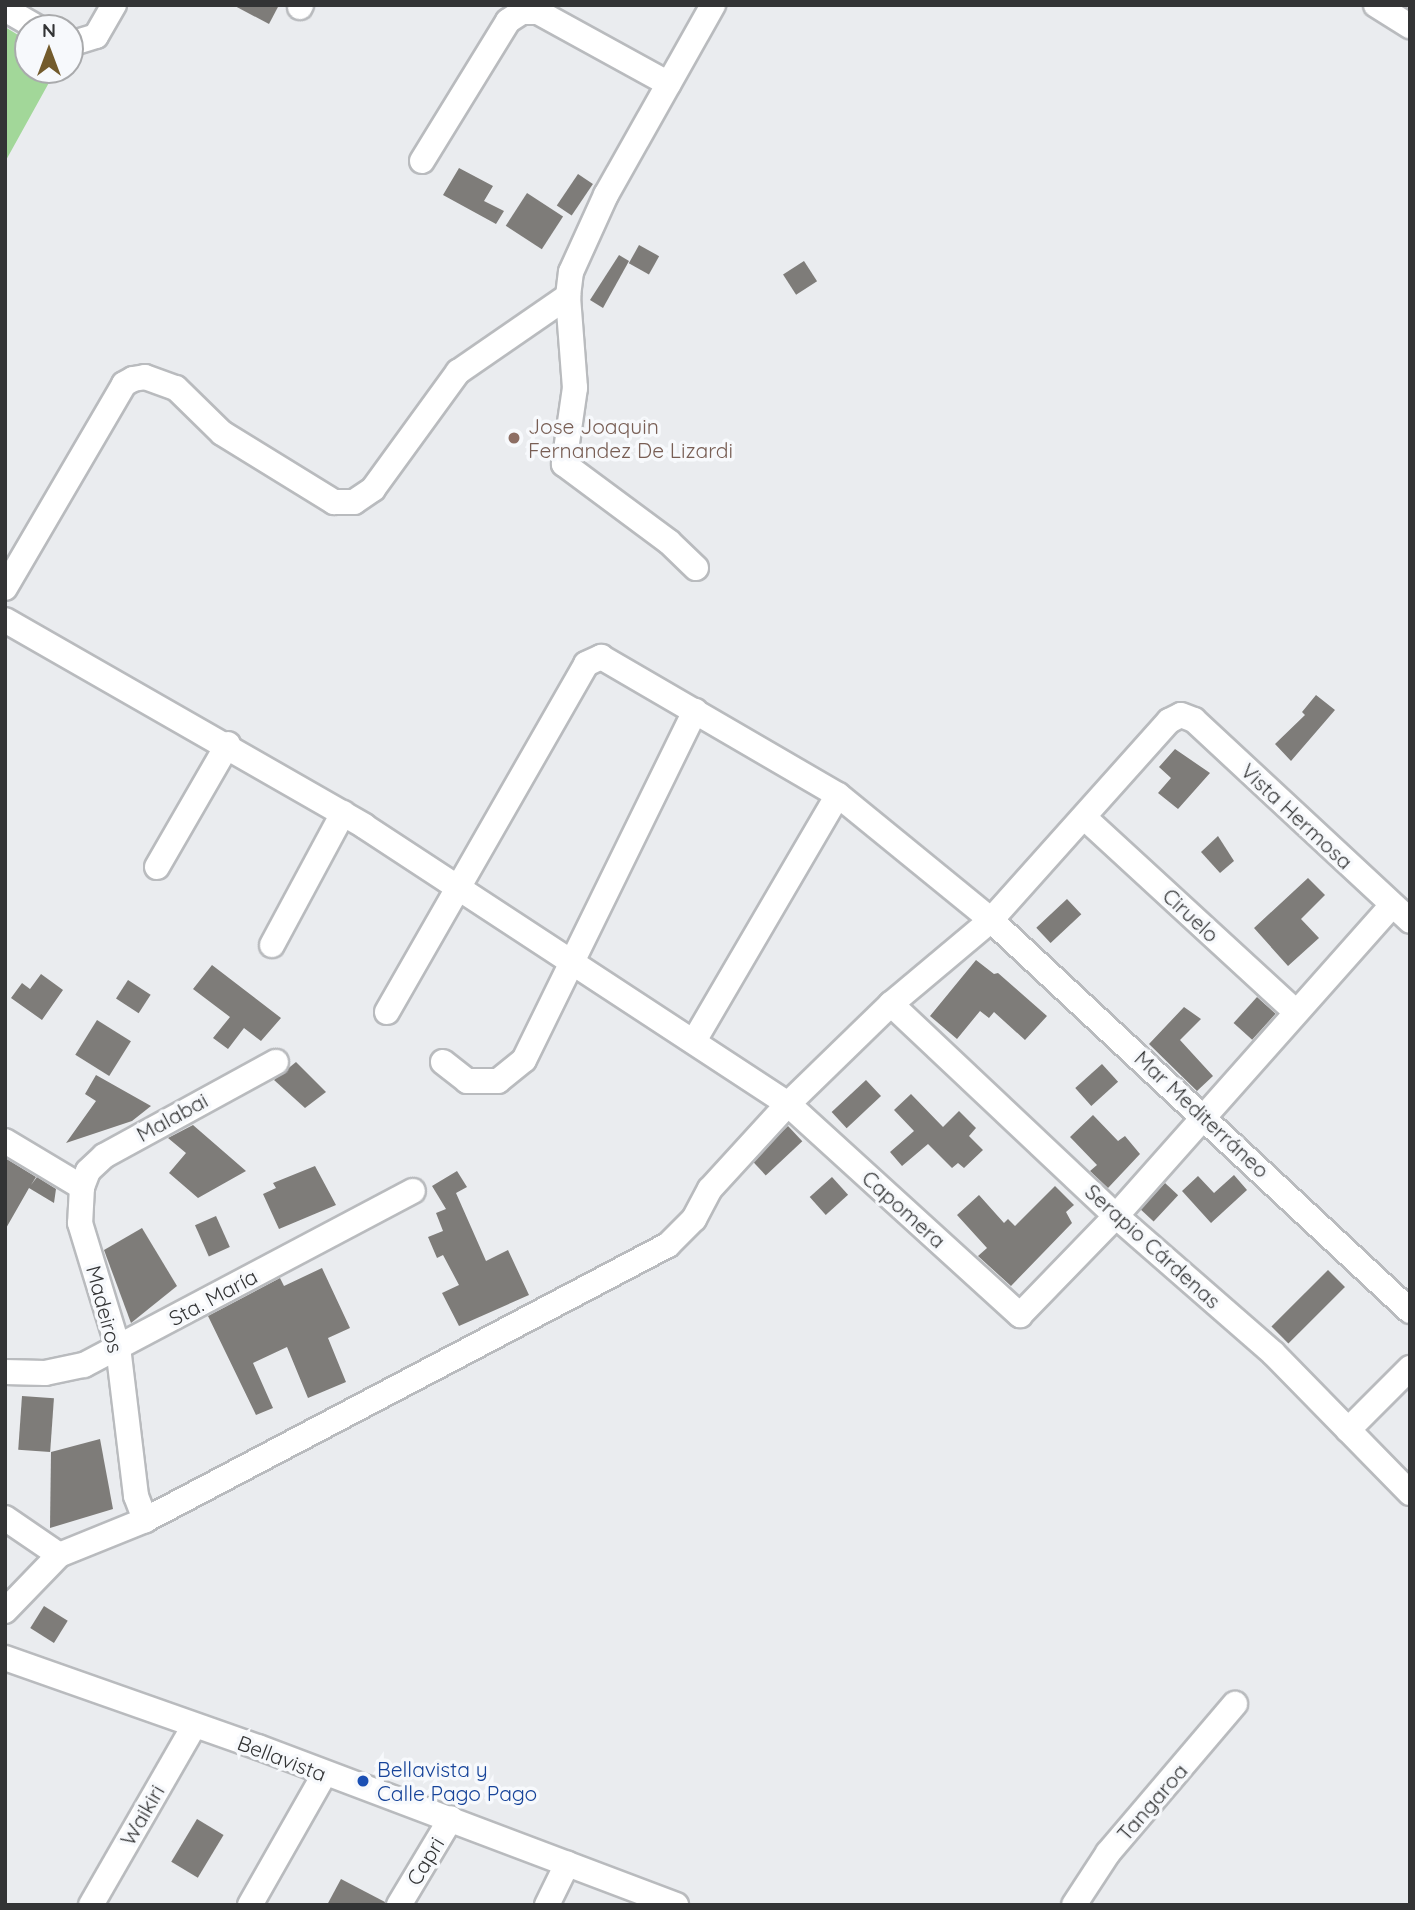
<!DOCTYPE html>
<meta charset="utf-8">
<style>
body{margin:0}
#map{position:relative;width:1415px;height:1910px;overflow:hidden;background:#eaecef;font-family:Quicksand,sans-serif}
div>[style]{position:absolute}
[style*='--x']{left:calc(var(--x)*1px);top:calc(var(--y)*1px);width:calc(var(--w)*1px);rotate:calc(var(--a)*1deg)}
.green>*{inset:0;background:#a2d799}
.building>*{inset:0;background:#7e7c79;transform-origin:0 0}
.roads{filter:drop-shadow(2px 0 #b9bbbe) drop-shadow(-2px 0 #b9bbbe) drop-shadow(0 2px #b9bbbe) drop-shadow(0 -2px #b9bbbe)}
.minor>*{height:24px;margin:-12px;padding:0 12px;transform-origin:12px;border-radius:12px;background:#fff}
.dots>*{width:19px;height:19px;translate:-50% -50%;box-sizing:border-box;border:4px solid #f7f9fc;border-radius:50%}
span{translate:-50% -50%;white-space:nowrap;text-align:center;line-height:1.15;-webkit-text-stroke:7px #f7f9fc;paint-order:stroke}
.education-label{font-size:21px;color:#785e54}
.left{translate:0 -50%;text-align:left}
.street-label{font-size:21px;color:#333435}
.transit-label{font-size:21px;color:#164399}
.frame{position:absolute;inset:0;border:7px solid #333435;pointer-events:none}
.north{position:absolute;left:14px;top:14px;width:70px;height:70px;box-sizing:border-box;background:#f7f9fc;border:2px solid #a9aaac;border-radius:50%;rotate:0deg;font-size:19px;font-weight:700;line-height:28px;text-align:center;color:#333435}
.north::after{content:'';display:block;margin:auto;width:24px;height:32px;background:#735b2c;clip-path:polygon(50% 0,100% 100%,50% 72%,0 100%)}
</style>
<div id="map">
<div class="green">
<div style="clip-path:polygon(5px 27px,28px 41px,28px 70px,56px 70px,5px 162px)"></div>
</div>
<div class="building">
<div style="clip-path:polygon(233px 5px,279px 5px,269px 24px)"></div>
<div style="clip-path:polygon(459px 168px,493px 186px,484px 201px,504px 211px,496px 224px,443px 195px)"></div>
<div style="left:578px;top:174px;width:18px;height:38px;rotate:34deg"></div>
<div style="left:527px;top:193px;width:43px;height:39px;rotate:33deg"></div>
<div style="left:639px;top:245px;width:23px;height:21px;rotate:29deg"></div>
<div style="clip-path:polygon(619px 255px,629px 261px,603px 308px,590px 300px)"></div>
<div style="left:804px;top:261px;width:24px;height:25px;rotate:57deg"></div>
<div style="clip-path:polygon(1316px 695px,1335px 710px,1291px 761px,1275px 744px,1305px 715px,1302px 712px)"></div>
<div style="clip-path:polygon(1175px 749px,1210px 773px,1178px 809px,1158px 793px,1171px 778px,1159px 767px)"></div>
<div style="clip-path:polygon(1218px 836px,1234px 861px,1220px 873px,1201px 852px)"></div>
<div style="clip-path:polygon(1308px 878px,1325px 895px,1301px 919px,1319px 938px,1288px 966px,1254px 928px)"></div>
<div style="left:1067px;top:899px;width:21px;height:42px;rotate:47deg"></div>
<div style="clip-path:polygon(976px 960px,994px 974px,998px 973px,1047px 1016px,1025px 1040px,994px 1012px,989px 1018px,980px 1011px,957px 1039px,930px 1016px)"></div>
<div style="clip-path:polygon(212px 965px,281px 1018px,261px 1041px,244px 1028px,228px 1049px,213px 1038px,230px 1017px,193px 989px)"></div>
<div style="clip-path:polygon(41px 974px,63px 990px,42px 1020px,11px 998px,22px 983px,30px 989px)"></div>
<div style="left:128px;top:980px;width:27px;height:22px;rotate:33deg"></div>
<div style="left:1257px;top:997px;width:25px;height:35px;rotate:42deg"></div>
<div style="clip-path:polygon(1184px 1007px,1201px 1019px,1180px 1040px,1213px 1076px,1197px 1091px,1149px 1044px)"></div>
<div style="left:97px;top:1020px;width:40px;height:41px;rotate:32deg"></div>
<div style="clip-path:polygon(296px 1062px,326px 1092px,305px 1108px,274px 1080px)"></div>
<div style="left:1102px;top:1064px;width:24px;height:36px;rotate:48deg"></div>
<div style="clip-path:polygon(96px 1075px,151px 1106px,132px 1121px,66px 1143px,96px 1101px,85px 1094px)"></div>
<div style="left:866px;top:1080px;width:22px;height:47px;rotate:47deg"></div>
<div style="clip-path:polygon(911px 1094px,943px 1127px,959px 1111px,976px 1128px,969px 1136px,983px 1150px,964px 1168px,958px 1163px,952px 1168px,928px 1144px,902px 1166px,890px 1152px,914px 1131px,894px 1110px)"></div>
<div style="clip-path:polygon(1093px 1115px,1118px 1141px,1125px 1136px,1140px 1154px,1108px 1188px,1090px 1171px,1097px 1165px,1070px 1137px)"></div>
<div style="clip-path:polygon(193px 1125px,246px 1171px,198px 1198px,169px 1173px,186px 1153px,168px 1138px)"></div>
<div style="left:788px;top:1126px;width:21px;height:50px;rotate:47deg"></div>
<div style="clip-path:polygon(5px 1158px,36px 1177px,31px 1185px,37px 1177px,56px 1189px,54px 1203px,29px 1188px,5px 1230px)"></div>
<div style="clip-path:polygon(315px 1166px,336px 1205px,279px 1229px,263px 1194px,276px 1188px,273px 1183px)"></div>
<div style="clip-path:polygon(457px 1171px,467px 1187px,456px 1193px,486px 1261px,508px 1250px,529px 1295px,459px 1326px,442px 1293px,459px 1285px,443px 1255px,437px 1258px,428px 1237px,443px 1231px,436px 1213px,446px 1209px,432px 1186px)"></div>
<div style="clip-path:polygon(1234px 1175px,1247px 1190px,1211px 1223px,1182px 1191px,1198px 1176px,1214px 1193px)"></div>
<div style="left:832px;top:1177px;width:24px;height:30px;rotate:48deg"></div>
<div style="left:1165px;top:1183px;width:18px;height:36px;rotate:43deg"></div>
<div style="clip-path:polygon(1055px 1186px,1074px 1205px,1066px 1212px,1072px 1223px,1011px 1286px,978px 1256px,987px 1248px,957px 1215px,979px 1195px,1004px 1223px,1008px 1219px,1015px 1226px)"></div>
<div style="left:216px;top:1216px;width:34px;height:23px;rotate:66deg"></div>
<div style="clip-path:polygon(142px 1228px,177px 1286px,131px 1323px,104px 1250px)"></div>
<div style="clip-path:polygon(322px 1268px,350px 1328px,328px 1338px,346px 1382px,308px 1398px,287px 1347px,253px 1363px,273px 1408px,256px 1415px,208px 1316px,280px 1278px,284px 1286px)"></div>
<div style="left:1328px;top:1270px;width:24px;height:80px;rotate:45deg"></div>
<div style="left:22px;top:1396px;width:32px;height:54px;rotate:4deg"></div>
<div style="clip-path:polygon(100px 1439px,113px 1509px,50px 1528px,51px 1452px)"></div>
<div style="left:44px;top:1606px;width:28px;height:26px;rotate:32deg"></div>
<div style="left:197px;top:1819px;width:31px;height:50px;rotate:31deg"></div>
<div style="clip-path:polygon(341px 1879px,385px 1902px,384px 1905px,327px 1905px)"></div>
</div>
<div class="roads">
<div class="minor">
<div style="--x:1376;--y:5;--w:40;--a:32"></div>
<div style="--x:300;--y:7;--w:2;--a:-63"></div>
<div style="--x:5;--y:9;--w:38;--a:30"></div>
<div style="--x:70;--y:44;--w:27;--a:-17"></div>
<div style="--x:96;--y:36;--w:36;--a:-60"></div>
<div style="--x:422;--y:161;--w:164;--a:-58.4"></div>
<div style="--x:508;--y:21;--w:17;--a:-33"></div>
<div style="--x:522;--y:12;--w:16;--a:0"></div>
<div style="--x:538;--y:12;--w:149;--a:28.8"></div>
<div style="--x:696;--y:568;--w:37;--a:-136"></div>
<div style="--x:669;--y:542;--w:131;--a:-143.4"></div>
<div style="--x:564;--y:464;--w:77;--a:-81.8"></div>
<div style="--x:575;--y:388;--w:92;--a:-94.4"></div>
<div style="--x:568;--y:296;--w:24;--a:-83"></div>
<div style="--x:571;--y:272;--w:85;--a:-65.6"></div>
<div style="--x:606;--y:195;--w:218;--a:-60.6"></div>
<div style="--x:5;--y:588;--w:236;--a:-59.7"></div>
<div style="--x:124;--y:384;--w:10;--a:-29"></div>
<div style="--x:133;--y:379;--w:12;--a:-9"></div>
<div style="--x:145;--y:377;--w:33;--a:20"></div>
<div style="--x:176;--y:388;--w:64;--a:44.4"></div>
<div style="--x:222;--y:433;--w:132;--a:31.6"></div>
<div style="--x:334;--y:502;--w:20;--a:0"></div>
<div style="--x:354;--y:502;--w:23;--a:-34"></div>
<div style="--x:373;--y:489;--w:145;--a:-54"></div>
<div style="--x:458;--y:372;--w:134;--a:-34.6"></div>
<div style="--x:5;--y:620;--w:414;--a:29.8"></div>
<div style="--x:364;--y:826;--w:507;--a:33.25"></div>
<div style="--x:788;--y:1104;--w:314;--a:42.3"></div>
<div style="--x:1020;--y:1315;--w:138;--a:-45.9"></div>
<div style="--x:1116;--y:1216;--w:414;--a:-48.4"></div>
<div style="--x:1086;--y:819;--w:285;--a:42.6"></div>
<div style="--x:157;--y:867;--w:142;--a:-60"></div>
<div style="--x:272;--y:945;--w:150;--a:-61.7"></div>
<div style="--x:891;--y:1004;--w:309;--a:43.3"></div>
<div style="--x:1116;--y:1216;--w:208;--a:41.1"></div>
<div style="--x:1273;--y:1353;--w:196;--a:45.6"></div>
<div style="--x:387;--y:1012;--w:401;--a:-60.2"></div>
<div style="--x:586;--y:664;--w:17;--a:-25"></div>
<div style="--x:601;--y:657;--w:274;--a:30.2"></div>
<div style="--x:838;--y:795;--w:198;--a:39.2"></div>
<div style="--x:991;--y:920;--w:573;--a:43.02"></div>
<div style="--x:694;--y:1041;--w:285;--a:-59.7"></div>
<div style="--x:443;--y:1062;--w:31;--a:38"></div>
<div style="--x:467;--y:1081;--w:31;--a:0"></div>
<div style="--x:498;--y:1081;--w:33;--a:-39"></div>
<div style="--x:524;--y:1060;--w:389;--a:-63.9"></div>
<div style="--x:5;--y:1141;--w:90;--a:30.9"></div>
<div style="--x:82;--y:1187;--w:36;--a:93"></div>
<div style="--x:80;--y:1223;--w:130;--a:73"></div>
<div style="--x:118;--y:1347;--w:150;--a:83.1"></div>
<div style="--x:136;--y:1496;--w:26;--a:69"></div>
<div style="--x:82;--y:1187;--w:17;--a:-69"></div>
<div style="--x:88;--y:1171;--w:22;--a:-43"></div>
<div style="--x:104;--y:1156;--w:196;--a:-28.7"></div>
<div style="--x:5;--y:1372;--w:40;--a:1.4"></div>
<div style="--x:45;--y:1373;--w:40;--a:-12"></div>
<div style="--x:84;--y:1365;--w:372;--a:-27.9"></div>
<div style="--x:1348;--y:1430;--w:88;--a:-45"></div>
<div style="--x:5;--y:1518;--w:65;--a:34.4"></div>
<div style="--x:5;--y:1611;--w:78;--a:-46"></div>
<div style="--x:59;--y:1555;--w:93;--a:-22.1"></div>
<div style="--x:145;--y:1520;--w:591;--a:-27.74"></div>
<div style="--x:668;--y:1245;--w:37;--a:-45"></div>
<div style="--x:694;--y:1219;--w:34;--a:-62"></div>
<div style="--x:710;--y:1189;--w:115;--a:-47.5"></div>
<div style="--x:788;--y:1104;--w:144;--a:-44.2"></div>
<div style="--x:891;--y:1004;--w:131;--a:-40"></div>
<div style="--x:991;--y:920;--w:267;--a:-48.2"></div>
<div style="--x:1169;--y:721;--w:13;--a:-27"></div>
<div style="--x:1181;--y:715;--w:14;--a:21"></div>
<div style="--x:1194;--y:720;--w:295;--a:42.9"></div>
<div style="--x:5;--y:1658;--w:268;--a:19.4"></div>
<div style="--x:258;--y:1747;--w:447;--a:20.7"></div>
<div style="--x:91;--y:1905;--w:207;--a:-60.1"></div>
<div style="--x:250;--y:1905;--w:150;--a:-60.4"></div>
<div style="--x:399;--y:1905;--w:101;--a:-59.1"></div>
<div style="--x:547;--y:1905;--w:46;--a:-64"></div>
<div style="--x:1074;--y:1905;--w:62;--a:-56.8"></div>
<div style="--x:1108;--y:1853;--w:196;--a:-49.6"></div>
</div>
</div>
<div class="dots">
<div style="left:514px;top:438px;background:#8d6e63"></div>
<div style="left:363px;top:1781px;background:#1a4fb4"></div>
</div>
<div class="education-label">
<span class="left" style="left:528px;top:438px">Jose Joaquin<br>Fernandez De Lizardi</span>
</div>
<div class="street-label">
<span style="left:1297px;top:816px;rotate:43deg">Vista Hermosa</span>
<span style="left:1191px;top:915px;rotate:43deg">Ciruelo</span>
<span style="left:1202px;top:1114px;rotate:43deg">Mar Mediterráneo</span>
<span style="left:172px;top:1117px;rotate:-29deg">Malabai</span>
<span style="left:904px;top:1209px;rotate:42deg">Capomera</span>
<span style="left:1153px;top:1246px;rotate:42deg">Serapio Cárdenas</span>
<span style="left:213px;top:1297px;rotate:-28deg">Sta. María</span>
<span style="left:105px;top:1309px;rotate:75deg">Madeiros</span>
<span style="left:282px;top:1758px;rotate:21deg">Bellavista</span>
<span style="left:1152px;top:1802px;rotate:-49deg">Tangaroa</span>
<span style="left:142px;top:1815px;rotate:-60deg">Waikiri</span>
<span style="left:425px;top:1861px;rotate:-59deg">Capri</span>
</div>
<div class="transit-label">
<span class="left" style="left:377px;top:1781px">Bellavista y<br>Calle Pago Pago</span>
</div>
<div class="frame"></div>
<div class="north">N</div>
</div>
